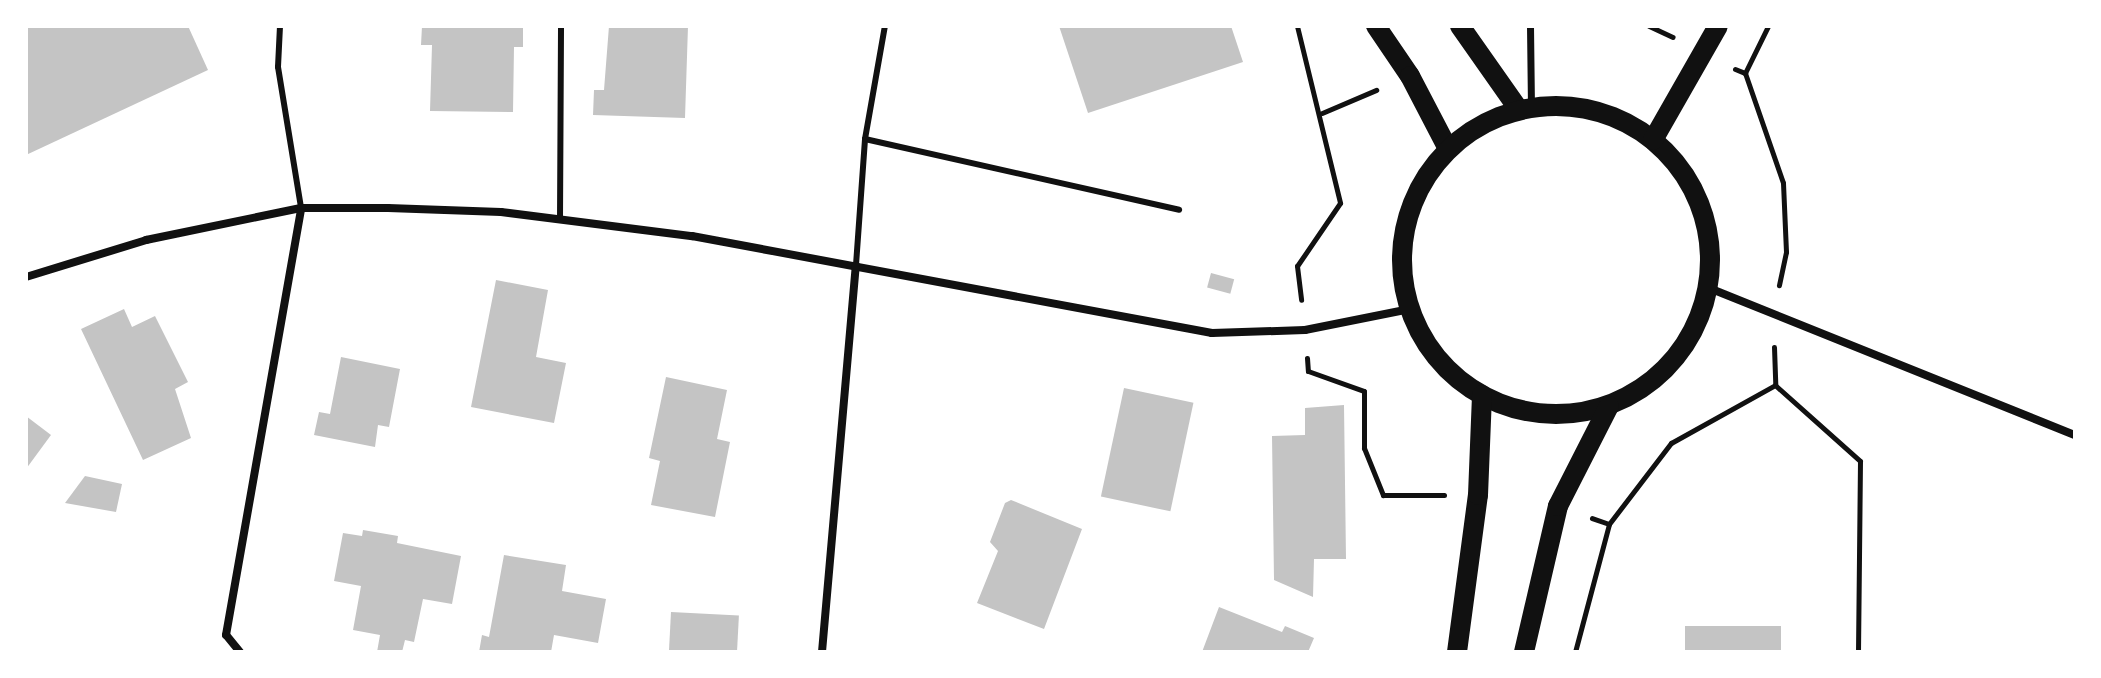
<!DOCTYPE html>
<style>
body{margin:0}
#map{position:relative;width:2101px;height:678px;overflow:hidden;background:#fff;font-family:"Varela Round",sans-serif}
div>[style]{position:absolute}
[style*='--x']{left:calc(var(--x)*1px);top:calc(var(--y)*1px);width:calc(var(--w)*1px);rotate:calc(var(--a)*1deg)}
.building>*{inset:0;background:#c4c4c4;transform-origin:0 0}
.path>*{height:5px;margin:-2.5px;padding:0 2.5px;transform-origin:2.5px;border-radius:2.5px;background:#111}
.service>*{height:6px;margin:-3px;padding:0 3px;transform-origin:3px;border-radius:3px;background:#111}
.pedestrian>*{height:7px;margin:-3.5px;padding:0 3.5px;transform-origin:3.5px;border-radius:3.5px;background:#111}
.minor>*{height:8px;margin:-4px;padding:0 4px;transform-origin:4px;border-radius:4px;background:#111}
.primary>*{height:20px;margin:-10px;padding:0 10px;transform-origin:10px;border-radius:10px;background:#111}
.primary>.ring{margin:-10px;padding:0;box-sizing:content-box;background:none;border:20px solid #111;border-radius:50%}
span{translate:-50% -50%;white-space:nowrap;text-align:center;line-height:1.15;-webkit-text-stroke:8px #fff;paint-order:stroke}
.frame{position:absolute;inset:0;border:28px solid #fff;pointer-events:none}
</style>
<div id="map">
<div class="building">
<div style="clip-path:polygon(26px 26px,188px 26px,208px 70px,26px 155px)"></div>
<div style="clip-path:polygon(422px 26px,523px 26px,523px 47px,514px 47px,513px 112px,430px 111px,432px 45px,421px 45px)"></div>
<div style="clip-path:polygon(609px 26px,688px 26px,685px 118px,593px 115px,594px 90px,604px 90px)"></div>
<div style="clip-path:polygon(1059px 26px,1231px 26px,1243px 62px,1088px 113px)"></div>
<div style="left:1211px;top:273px;width:24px;height:15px;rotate:15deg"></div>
<div style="clip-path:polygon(496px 280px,548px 290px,536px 357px,566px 363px,554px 423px,471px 407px)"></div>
<div style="clip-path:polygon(124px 309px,132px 327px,155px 316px,188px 382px,175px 389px,191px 438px,143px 460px,81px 329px)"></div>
<div style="clip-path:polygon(341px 357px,400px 369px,389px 427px,378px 425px,375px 447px,314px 435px,319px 412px,330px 414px)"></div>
<div style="clip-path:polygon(666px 377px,727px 390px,717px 439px,730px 442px,715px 517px,651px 505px,660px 461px,649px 458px)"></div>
<div style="left:1124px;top:388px;width:71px;height:111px;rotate:12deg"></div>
<div style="clip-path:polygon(1344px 405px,1346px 559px,1314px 559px,1313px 597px,1274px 580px,1272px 436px,1305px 435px,1305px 408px)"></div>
<div style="clip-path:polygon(26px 416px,51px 435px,26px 469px)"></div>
<div style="clip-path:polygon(85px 476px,122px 484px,116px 512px,65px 503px)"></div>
<div style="clip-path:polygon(1011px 500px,1082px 529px,1044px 629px,977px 603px,998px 551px,990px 542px,1005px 503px)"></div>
<div style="clip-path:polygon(363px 530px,398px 536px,397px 543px,461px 556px,452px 604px,423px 599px,414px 642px,405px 640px,402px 652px,377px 652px,380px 635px,353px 630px,361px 586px,334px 581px,343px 533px,362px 536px)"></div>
<div style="clip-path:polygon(504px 555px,566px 565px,562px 591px,606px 599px,598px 643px,554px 635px,551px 652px,479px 652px,482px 635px,489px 637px)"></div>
<div style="clip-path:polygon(1219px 607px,1282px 632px,1285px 626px,1314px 638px,1308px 652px,1202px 652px)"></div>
<div style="left:671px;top:612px;width:68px;height:40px;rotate:3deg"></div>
<div style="left:1685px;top:626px;width:96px;height:26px"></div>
</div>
<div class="path">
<div style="--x:1297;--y:26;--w:182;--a:76.3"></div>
<div style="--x:1340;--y:203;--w:76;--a:124.3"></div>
<div style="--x:1297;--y:266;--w:34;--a:83"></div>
<div style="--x:1649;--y:26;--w:26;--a:25"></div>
<div style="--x:1735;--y:69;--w:11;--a:22"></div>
<div style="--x:1745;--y:73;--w:116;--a:70.9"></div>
<div style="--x:1783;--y:183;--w:69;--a:87.5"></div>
<div style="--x:1786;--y:252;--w:34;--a:102"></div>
<div style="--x:1745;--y:73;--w:52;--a:-63.9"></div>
<div style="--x:1322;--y:113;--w:59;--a:-23.1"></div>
<div style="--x:1774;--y:347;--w:38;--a:88"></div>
<div style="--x:1775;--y:385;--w:114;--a:41.8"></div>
<div style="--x:1860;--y:461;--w:191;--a:90.6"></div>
<div style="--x:1307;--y:358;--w:13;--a:86"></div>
<div style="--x:1308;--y:371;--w:59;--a:19.7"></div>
<div style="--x:1364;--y:391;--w:57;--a:90"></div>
<div style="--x:1364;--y:448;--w:51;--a:68"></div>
<div style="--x:1383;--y:495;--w:61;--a:0"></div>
<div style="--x:1609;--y:524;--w:102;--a:-52.6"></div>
<div style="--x:1671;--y:443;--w:119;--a:-29.1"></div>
<div style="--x:1575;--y:652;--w:132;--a:-75.1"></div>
<div style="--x:1609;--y:524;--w:18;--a:-161"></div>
</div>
<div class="service">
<div style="--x:280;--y:26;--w:41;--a:92.8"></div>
<div style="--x:278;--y:67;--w:143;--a:80.7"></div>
<div style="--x:865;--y:139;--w:322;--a:12.7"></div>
<div style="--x:560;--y:220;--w:194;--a:-89.7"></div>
<div style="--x:856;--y:265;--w:126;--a:-85.9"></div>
<div style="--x:865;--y:139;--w:115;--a:-80"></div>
</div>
<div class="pedestrian">
<div style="--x:1530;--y:26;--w:82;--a:89.3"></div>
</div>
<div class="minor">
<div style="--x:26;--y:277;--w:126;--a:-17.1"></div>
<div style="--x:146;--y:240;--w:158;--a:-11.7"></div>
<div style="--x:301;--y:208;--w:87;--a:0"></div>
<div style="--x:388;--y:208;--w:113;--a:2"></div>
<div style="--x:501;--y:212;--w:193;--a:7.2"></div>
<div style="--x:692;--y:236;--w:529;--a:10.57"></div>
<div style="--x:1212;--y:333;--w:93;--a:-1.8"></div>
<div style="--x:1305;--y:330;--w:107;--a:-11.3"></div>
<div style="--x:1709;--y:288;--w:394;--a:21.9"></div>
<div style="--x:240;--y:652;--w:22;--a:-129"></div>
<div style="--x:226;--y:635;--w:434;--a:-80"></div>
<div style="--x:822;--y:652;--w:388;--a:-85"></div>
</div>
<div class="primary">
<div style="--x:1376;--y:26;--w:60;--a:55.8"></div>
<div style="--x:1410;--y:76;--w:82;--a:62.5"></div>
<div style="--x:1460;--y:26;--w:103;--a:54.9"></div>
<div class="ring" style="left:1402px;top:106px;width:288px;height:288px"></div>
<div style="--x:1653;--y:140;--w:131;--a:-60.3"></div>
<div style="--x:1457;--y:652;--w:158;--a:-82.4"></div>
<div style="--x:1478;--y:495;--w:100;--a:-87.7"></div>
<div style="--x:1524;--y:652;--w:150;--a:-76.9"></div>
<div style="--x:1558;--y:506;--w:112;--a:-63"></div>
</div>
<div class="frame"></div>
</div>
